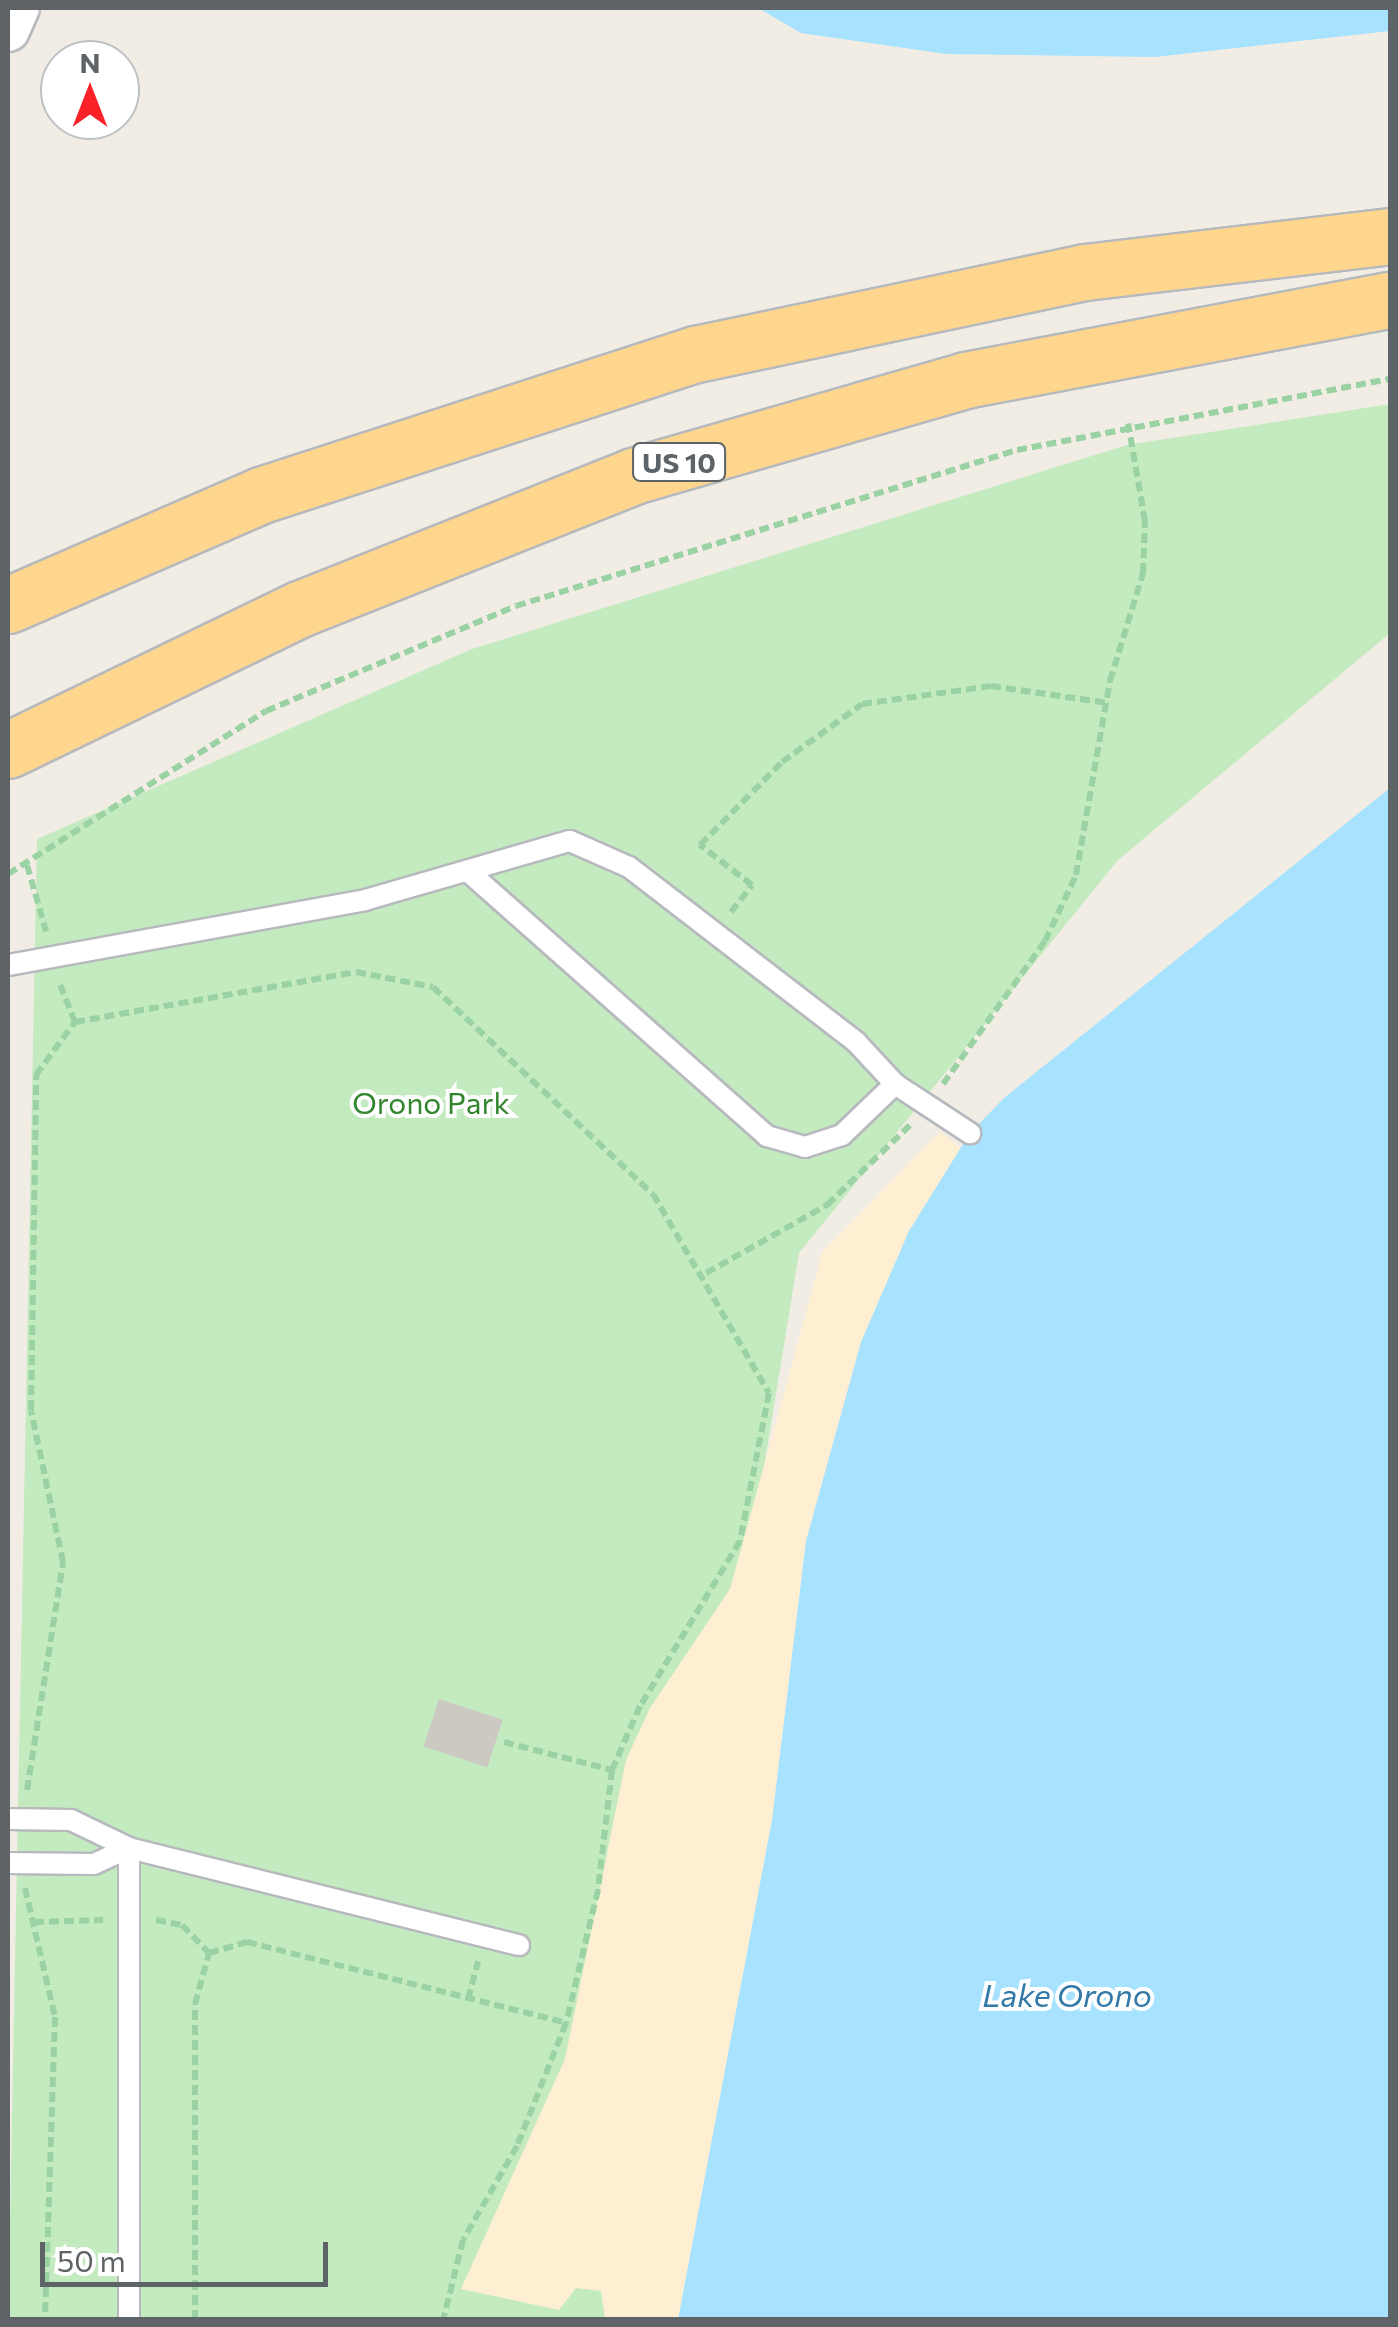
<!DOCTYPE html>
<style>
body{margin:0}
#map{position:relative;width:1398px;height:2327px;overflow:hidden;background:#f1ede5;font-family:Commissioner,sans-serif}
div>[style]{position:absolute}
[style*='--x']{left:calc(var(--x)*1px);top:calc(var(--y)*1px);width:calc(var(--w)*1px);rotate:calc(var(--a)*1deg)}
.green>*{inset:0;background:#c4eac0}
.sand>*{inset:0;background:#feefd3}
.water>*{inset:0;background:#a7e2ff}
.building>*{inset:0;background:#ccc8c2;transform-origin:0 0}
.path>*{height:6px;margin-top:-3px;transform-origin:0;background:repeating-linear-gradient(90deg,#9ad2a4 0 10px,transparent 0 15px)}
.roads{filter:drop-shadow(2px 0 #b6b9bd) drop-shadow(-2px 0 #b6b9bd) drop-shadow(0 2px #b6b9bd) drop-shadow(0 -2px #b6b9bd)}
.lane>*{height:20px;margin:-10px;padding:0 10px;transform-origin:10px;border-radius:10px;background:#fff}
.street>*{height:42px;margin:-21px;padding:0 21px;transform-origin:21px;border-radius:21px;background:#fff}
.highway>*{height:55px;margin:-27.5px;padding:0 27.5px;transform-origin:27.5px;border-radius:27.5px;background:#ffd68e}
span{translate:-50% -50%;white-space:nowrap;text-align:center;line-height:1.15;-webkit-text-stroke:8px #fff;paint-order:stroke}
.shield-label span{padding:2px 8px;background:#fff;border:2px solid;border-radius:8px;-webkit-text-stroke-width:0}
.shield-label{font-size:28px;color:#5d6367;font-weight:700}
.park-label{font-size:30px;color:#31862d}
.water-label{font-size:32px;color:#347aa9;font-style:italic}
.frame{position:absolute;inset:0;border:10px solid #5d6367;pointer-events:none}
.north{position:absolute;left:40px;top:40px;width:100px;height:100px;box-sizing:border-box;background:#fff;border:2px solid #bec1c2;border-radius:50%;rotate:0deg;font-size:28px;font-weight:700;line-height:40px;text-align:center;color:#5d6367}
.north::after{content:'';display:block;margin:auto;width:35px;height:45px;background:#fa2228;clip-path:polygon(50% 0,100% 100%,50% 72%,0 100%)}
.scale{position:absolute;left:40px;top:2242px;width:288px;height:45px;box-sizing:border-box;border:5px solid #5d6367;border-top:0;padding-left:12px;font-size:30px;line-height:35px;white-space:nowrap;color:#5d6367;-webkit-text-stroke:8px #fff;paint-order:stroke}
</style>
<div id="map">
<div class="green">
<div style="clip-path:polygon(1390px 404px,1390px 633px,1118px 860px,799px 1253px,625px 2319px,8px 2320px,37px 839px,472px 649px,1127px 445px)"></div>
</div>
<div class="sand">
<div style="clip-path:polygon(940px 1132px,961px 1148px,909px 1231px,861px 1342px,806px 1541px,772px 1820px,678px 2319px,605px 2319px,601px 2291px,576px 2288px,559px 2310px,461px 2289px,565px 2059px,626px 1760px,650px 1708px,730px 1589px,823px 1251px)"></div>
</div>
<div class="water">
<div style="clip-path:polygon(758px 8px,1390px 8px,1390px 31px,1155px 57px,946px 54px,801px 33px)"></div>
<div style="clip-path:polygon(1390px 788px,1390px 2319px,678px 2320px,772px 1820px,806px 1541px,861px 1342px,909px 1231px,970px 1133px,1004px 1098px)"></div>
</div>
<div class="building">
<div style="left:439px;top:1699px;width:67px;height:50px;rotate:18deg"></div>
</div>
<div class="path">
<div style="--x:27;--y:865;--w:69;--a:73.9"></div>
<div style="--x:8;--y:874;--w:305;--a:-32.3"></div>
<div style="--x:266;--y:711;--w:271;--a:-22.8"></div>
<div style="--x:516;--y:606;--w:525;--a:-17.3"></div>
<div style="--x:1017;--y:450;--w:380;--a:-10.8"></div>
<div style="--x:731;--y:912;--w:34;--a:-52"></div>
<div style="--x:752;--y:885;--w:66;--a:-142.4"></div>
<div style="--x:700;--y:845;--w:117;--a:-45.3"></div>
<div style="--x:782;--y:762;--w:99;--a:-35.9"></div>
<div style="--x:862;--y:704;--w:130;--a:-7.9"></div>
<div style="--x:991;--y:686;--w:118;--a:8.3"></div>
<div style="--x:75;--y:1022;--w:285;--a:-10.1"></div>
<div style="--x:356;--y:972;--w:78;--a:11"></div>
<div style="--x:433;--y:987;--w:302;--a:43.3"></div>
<div style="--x:653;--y:1194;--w:230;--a:59.8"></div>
<div style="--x:769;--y:1393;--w:151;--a:101.1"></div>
<div style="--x:740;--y:1541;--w:193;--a:121.2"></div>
<div style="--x:640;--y:1706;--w:70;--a:113.6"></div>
<div style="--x:612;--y:1770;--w:121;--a:96.7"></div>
<div style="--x:598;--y:1890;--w:137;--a:103.5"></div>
<div style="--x:566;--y:2023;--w:132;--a:111.7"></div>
<div style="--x:517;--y:2146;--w:108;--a:119.9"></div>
<div style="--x:463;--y:2240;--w:82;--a:104"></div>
<div style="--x:943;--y:1084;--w:176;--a:-54.5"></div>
<div style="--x:1045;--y:941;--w:73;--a:-64.8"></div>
<div style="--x:1076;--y:875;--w:197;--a:-80.1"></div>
<div style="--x:1110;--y:681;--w:113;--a:-73"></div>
<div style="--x:1143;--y:573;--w:52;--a:-87.8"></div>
<div style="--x:1145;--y:521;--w:99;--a:-99.8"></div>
<div style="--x:706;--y:1273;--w:139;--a:-29.3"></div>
<div style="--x:827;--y:1205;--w:115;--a:-43.9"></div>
<div style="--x:504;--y:1742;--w:112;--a:14.5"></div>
<div style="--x:27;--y:1790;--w:231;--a:-81"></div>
<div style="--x:63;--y:1562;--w:155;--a:-101.9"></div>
<div style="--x:31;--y:1410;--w:335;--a:-89.1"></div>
<div style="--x:36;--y:1075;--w:66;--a:-53.7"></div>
<div style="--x:75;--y:1022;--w:43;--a:-111.8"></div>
<div style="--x:25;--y:1888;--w:132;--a:76.9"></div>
<div style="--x:55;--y:2017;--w:303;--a:91.9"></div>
<div style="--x:156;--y:1920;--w:26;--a:11"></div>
<div style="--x:182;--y:1925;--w:39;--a:46"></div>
<div style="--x:209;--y:1953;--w:40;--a:-16"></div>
<div style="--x:247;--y:1942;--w:329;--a:14.2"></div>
<div style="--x:34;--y:1922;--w:69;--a:-1.7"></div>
<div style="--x:468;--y:1999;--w:39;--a:-75"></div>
<div style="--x:195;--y:2320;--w:316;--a:-90"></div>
<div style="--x:195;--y:2004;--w:53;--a:-74.6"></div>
</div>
<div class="roads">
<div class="lane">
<div style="--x:8;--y:965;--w:363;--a:-10.3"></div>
<div style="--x:365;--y:900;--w:213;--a:-16.1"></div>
<div style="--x:570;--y:841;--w:64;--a:23.8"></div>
<div style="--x:629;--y:867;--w:287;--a:37.6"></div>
<div style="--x:856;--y:1042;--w:57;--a:47.1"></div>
<div style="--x:895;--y:1084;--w:74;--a:136.1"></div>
<div style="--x:842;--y:1135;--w:39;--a:162"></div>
<div style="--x:805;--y:1147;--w:40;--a:-164"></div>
<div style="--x:767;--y:1136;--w:400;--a:-138.5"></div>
<div style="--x:895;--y:1084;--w:90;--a:33.2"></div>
<div style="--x:8;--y:1819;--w:63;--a:0.9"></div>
<div style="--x:71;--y:1820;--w:64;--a:25.8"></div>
<div style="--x:129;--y:1848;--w:402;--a:14"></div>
<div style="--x:129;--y:1848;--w:472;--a:90"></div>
<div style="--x:8;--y:1863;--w:86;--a:0.7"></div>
<div style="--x:94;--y:1864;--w:38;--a:-25"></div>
</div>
<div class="street">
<div style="--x:8;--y:30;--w:24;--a:-66"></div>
</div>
<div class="highway">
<div style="--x:8;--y:605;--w:276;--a:-23.5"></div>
<div style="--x:261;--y:495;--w:457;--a:-18"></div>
<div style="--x:696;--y:354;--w:398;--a:-11.9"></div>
<div style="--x:1085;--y:272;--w:307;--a:-6.7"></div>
<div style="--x:8;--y:750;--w:326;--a:-25.8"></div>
<div style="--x:302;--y:608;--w:356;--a:-21.7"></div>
<div style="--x:633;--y:476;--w:346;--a:-16.1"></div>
<div style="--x:965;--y:380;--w:432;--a:-10.7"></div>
</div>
</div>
<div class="shield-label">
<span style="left:679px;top:462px">US 10</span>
</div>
<div class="park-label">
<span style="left:431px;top:1102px">Orono Park</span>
</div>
<div class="water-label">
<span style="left:1067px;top:1994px">Lake Orono</span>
</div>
<div class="frame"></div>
<div class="north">N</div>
<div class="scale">50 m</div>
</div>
